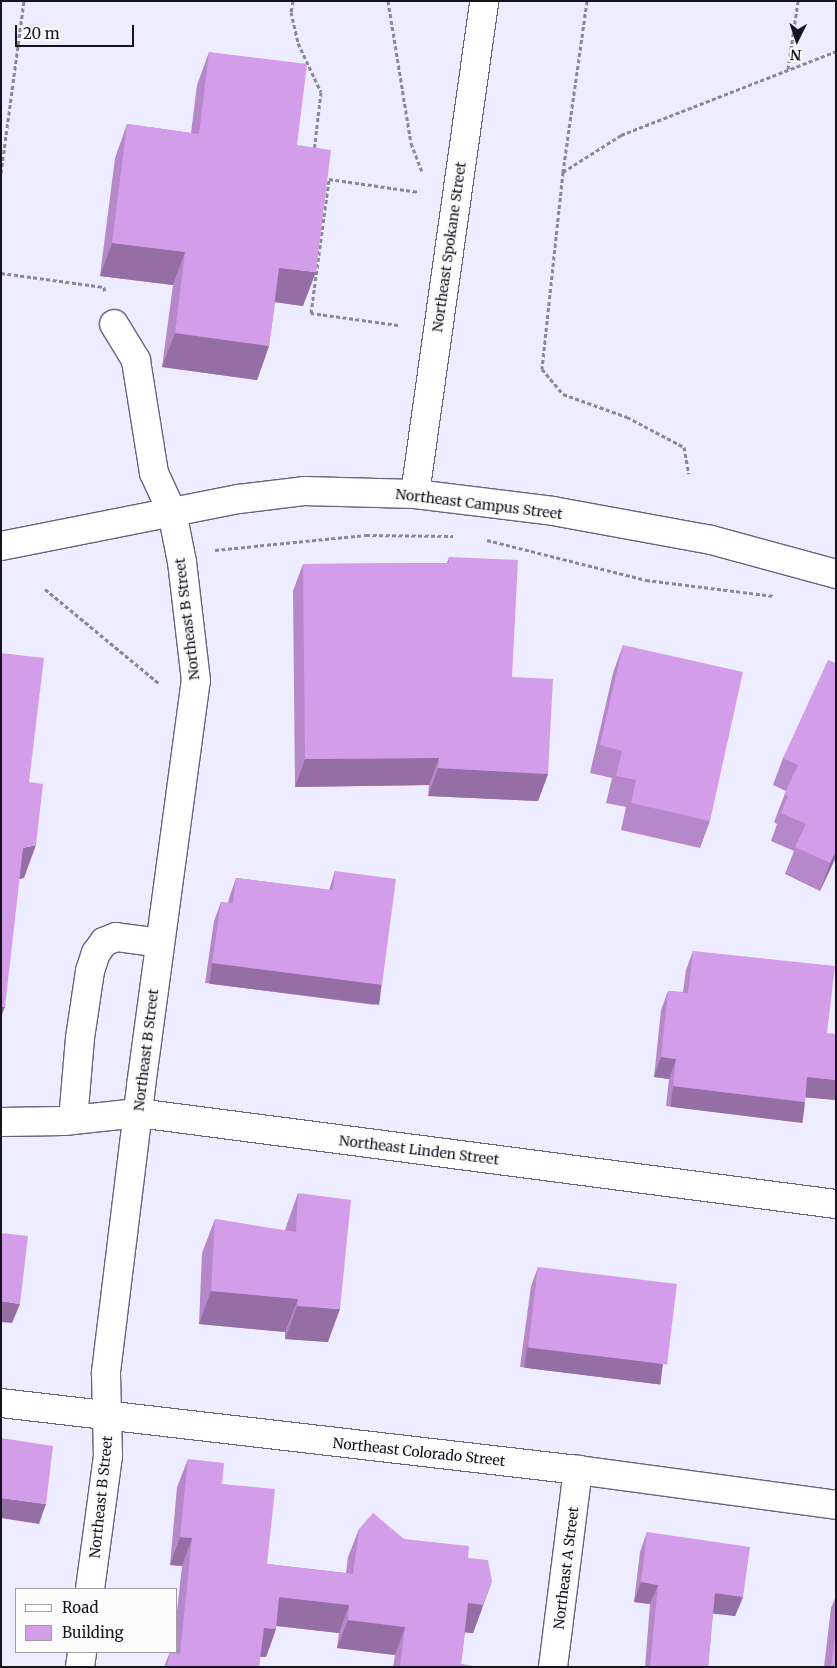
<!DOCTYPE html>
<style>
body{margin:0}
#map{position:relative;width:837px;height:1668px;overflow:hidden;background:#eeecff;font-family:Merriweather,serif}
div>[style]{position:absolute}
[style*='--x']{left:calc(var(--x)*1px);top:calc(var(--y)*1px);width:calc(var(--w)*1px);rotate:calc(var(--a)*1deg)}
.path>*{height:3px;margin-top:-1.5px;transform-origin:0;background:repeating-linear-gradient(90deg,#8a8897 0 4px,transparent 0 6.5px)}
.roads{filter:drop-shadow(1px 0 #68637e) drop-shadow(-1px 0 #68637e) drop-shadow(0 1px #68637e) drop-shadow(0 -1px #68637e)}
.minor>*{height:28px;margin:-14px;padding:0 14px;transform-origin:14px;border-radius:14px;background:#fff}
.wall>*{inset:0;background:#b687c9}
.shaded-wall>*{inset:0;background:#946ea4;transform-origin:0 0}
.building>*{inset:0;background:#d49dea;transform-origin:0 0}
span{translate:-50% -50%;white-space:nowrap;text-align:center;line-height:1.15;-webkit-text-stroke:5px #fbfbfb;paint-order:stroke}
.street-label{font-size:14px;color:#15131e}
.frame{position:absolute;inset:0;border:2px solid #15131e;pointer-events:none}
.legend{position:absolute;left:15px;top:1588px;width:162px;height:65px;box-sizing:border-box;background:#fbfbfb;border:1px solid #9f9ea3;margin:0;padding:6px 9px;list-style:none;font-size:15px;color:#15131e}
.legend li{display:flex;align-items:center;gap:10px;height:25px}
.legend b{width:25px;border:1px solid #9f9ea3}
.north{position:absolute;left:772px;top:15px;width:50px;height:50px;-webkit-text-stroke:4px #fbfbfb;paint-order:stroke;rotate:184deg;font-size:14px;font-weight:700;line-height:20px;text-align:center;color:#15131e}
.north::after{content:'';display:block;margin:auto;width:18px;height:22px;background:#15131e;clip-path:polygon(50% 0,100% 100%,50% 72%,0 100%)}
.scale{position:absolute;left:15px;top:25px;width:119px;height:22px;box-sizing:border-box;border:2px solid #15131e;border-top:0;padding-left:6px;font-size:15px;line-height:18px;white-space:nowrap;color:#15131e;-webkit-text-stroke:4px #fbfbfb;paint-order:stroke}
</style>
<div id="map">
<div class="path">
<div style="--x:293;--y:1;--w:11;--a:100"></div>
<div style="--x:291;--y:12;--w:32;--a:77"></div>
<div style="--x:298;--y:43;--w:54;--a:64.9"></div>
<div style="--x:321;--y:92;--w:60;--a:96.7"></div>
<div style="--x:388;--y:1;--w:144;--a:80.8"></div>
<div style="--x:411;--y:143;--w:30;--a:69"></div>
<div style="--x:587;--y:1;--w:173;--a:98"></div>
<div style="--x:563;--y:172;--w:198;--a:96.1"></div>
<div style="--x:542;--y:369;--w:33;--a:50"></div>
<div style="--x:563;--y:394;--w:68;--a:19.8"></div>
<div style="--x:627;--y:417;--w:64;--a:27.8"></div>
<div style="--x:684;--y:447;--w:27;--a:80"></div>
<div style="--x:788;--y:69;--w:69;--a:-81.6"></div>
<div style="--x:563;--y:172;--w:69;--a:-32.5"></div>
<div style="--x:621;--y:135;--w:231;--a:-21.3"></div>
<div style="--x:1;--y:173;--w:174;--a:-82.4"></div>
<div style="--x:1;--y:273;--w:104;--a:7.7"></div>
<div style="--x:104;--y:287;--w:5;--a:79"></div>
<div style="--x:398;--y:325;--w:88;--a:-172.1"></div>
<div style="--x:311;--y:313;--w:135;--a:-82.3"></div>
<div style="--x:329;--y:179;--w:91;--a:8.2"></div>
<div style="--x:487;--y:540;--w:164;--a:14.1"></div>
<div style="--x:646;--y:580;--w:129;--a:7.1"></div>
<div style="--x:215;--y:550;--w:152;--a:-5.7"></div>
<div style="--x:366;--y:535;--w:87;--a:0.7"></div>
<div style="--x:45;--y:589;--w:149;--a:39.6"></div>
</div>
<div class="roads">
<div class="minor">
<div style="--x:415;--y:494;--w:498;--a:-82"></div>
<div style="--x:1;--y:546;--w:243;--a:-11.2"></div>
<div style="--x:239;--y:499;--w:65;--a:-7"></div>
<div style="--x:304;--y:491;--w:111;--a:1.5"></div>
<div style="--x:415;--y:494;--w:139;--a:7"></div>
<div style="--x:553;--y:511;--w:161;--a:10.4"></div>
<div style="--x:711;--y:540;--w:130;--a:15.2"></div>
<div style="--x:73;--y:1120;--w:82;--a:-85.1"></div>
<div style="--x:80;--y:1038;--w:68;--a:-81.5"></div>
<div style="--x:90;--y:971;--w:19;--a:-72"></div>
<div style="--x:96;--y:953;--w:14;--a:-54"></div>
<div style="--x:104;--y:942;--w:13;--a:-23"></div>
<div style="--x:116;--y:937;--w:44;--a:7.8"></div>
<div style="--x:1;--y:1122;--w:63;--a:-0.9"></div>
<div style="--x:64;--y:1121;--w:74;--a:-6.2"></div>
<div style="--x:138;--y:1113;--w:704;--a:7.43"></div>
<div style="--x:1;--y:1403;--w:581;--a:6.62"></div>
<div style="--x:578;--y:1470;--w:260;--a:7.7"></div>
<div style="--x:90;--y:1589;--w:134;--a:-82.3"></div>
<div style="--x:108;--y:1456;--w:84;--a:-91.4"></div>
<div style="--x:106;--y:1372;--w:288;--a:-83"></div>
<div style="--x:141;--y:1086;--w:409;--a:-82.3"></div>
<div style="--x:196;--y:681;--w:120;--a:-96.7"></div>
<div style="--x:182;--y:562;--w:51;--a:-101.3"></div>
<div style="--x:172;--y:512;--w:43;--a:-114.8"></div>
<div style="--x:154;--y:473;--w:114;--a:-99.1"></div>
<div style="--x:136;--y:360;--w:42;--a:-121.4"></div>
<div style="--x:80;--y:1667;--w:15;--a:-82"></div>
<div style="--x:553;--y:1667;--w:199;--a:-82.8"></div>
</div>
</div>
<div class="wall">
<div style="clip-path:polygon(209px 52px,297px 145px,303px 306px,275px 302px,269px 346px,257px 380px,162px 367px,173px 285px,100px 276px,115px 158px,127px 124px,191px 133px,197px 85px)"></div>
<div style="clip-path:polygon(449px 557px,512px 677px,548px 774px,538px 801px,428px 796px,429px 785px,295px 787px,293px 591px,303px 564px,447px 563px)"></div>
<div style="clip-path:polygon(623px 645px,710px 821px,700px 848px,621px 830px,626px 807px,606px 803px,612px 778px,590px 773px,613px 673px)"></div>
<div style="clip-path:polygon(836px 663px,836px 857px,820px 891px,785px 874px,794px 851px,771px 841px,777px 824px,774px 822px,786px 791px,773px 785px,783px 758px)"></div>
<div style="clip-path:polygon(335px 871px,375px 1005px,205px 983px,214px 921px,221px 902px,228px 903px,229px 898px,236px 878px,329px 890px)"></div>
<div style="clip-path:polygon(693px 951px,827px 1033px,836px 1100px,805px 1097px,797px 1122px,666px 1106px,669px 1079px,654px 1077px,661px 1010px,668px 991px,683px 992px,686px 970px)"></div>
<div style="clip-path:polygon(298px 1193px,328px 1342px,285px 1339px,285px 1332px,199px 1324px,202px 1253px,215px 1219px,285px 1231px,286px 1227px)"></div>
<div style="clip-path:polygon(538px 1267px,663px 1364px,656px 1384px,520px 1367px,531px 1286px)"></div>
<div style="clip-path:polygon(188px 1459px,222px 1484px,267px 1564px,346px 1573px,348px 1557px,359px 1529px,404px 1539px,468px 1558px,482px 1609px,473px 1633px,465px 1632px,461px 1664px,474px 1667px,393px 1667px,395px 1655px,337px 1648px,339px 1633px,276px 1626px,276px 1629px,266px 1657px,260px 1657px,259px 1667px,164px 1667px,170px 1652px,173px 1653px,173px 1652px,176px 1652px,176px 1621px,182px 1566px,170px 1565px,177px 1487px)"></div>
<div style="clip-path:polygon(647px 1532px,743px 1597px,735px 1616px,713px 1613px,708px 1667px,645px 1667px,650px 1604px,634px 1602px,640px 1552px)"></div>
<div style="clip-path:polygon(836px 1596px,836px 1667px,824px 1667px,831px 1608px)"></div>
</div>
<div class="shaded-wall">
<div style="clip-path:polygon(112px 243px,185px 252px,173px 285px,100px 276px)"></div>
<div style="clip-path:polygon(279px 268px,316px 272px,303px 306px,267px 301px)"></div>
<div style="clip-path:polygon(175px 333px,269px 346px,257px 380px,162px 367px)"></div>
<div style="clip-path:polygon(439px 758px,429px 785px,295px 787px,305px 759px)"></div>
<div style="clip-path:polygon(438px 768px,548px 774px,538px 801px,428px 796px)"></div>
<div style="clip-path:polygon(36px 845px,24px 878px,10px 881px,23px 848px)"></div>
<div style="clip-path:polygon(836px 851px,836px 857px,820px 891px,830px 863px)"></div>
<div style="left:212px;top:963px;width:171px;height:21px;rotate:7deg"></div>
<div style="clip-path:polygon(1px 1007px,5px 1007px,1px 1017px)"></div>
<div style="clip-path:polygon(661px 1057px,676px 1059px,669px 1079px,654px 1077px)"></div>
<div style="clip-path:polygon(807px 1077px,836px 1080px,836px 1100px,800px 1097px)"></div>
<div style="left:673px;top:1086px;width:133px;height:21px;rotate:7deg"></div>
<div style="clip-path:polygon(211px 1291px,298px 1299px,285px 1332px,199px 1324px)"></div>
<div style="clip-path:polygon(1px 1301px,20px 1304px,12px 1323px,1px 1322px)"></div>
<div style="clip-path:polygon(297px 1306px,340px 1309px,328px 1342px,285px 1339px)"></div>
<div style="left:527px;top:1347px;width:137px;height:21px;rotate:7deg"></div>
<div style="clip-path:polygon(1px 1498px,46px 1504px,39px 1524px,1px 1518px)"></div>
<div style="clip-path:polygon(180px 1537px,192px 1538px,182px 1566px,170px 1565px)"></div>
<div style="clip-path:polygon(492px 1581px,473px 1633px,458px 1632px,468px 1603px)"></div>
<div style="clip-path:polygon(641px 1582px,658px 1585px,650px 1604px,634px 1602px)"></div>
<div style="clip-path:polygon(715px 1593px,743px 1597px,735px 1616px,708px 1613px)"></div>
<div style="clip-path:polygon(279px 1597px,349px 1605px,339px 1633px,269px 1625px)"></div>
<div style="clip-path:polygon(348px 1620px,405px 1627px,395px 1655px,337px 1648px)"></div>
<div style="clip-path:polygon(264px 1628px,276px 1629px,266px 1657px,253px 1656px)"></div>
</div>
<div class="building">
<div style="clip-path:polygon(209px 52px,307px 64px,297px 145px,331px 150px,316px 272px,279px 268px,269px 346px,175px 333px,185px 252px,112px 243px,127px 124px,199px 134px)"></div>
<div style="clip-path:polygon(449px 557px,518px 560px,512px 677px,553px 679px,548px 774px,438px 768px,439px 758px,305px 759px,303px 564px,449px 563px)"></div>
<div style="clip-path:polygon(623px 645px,743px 672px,710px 821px,631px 803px,636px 780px,616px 776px,622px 751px,600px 745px)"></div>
<div style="clip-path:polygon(1px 653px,44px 658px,29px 782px,43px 784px,36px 845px,23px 848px,5px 1007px,1px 1007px)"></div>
<div style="clip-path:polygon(828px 660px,836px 663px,836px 851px,830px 863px,795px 847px,806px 824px,781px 813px,788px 796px,784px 795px,798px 765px,783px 758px)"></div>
<div style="clip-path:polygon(335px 871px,396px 879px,382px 985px,212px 963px,221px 902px,233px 903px,236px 878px,333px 890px)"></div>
<div style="clip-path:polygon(693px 951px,835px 966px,827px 1033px,836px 1034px,836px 1080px,807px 1077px,805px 1102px,673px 1086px,676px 1059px,661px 1057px,668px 991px,688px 993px)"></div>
<div style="clip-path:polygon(298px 1193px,351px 1200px,340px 1309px,297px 1306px,298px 1299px,211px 1291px,215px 1219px,296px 1232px)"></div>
<div style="clip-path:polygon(1px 1233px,28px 1236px,20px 1304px,1px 1301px)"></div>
<div style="left:538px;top:1267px;width:140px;height:81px;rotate:7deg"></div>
<div style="clip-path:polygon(1px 1438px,53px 1446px,46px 1504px,1px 1498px)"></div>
<div style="clip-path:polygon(188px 1459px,224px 1463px,222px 1484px,275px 1489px,267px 1564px,353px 1574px,359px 1529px,373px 1513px,404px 1539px,469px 1546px,468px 1558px,488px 1560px,492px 1581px,483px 1605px,468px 1603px,461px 1664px,474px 1666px,474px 1667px,400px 1667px,405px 1627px,348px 1620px,349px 1605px,279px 1597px,276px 1629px,264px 1628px,259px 1667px,167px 1667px,170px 1652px,180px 1654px,192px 1538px,180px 1537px)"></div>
<div style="clip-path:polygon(647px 1532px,750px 1547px,743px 1597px,715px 1593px,708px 1667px,650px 1667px,658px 1585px,641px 1582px)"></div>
<div style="clip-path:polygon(836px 1628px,836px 1667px,831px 1667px)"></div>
</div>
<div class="street-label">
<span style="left:449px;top:247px;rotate:-82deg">Northeast Spokane Street</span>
<span style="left:479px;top:504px;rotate:7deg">Northeast Campus Street</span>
<span style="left:187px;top:619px;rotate:-97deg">Northeast B Street</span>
<span style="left:146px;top:1050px;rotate:-83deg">Northeast B Street</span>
<span style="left:419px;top:1150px;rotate:7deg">Northeast Linden Street</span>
<span style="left:419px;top:1452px;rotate:6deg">Northeast Colorado Street</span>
<span style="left:101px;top:1497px;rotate:-84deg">Northeast B Street</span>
<span style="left:566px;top:1568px;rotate:-83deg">Northeast A Street</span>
</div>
<div class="frame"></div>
<ul class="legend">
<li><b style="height:6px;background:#fff"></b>Road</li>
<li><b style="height:14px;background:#d49dea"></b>Building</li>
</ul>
<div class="north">N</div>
<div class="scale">20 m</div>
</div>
